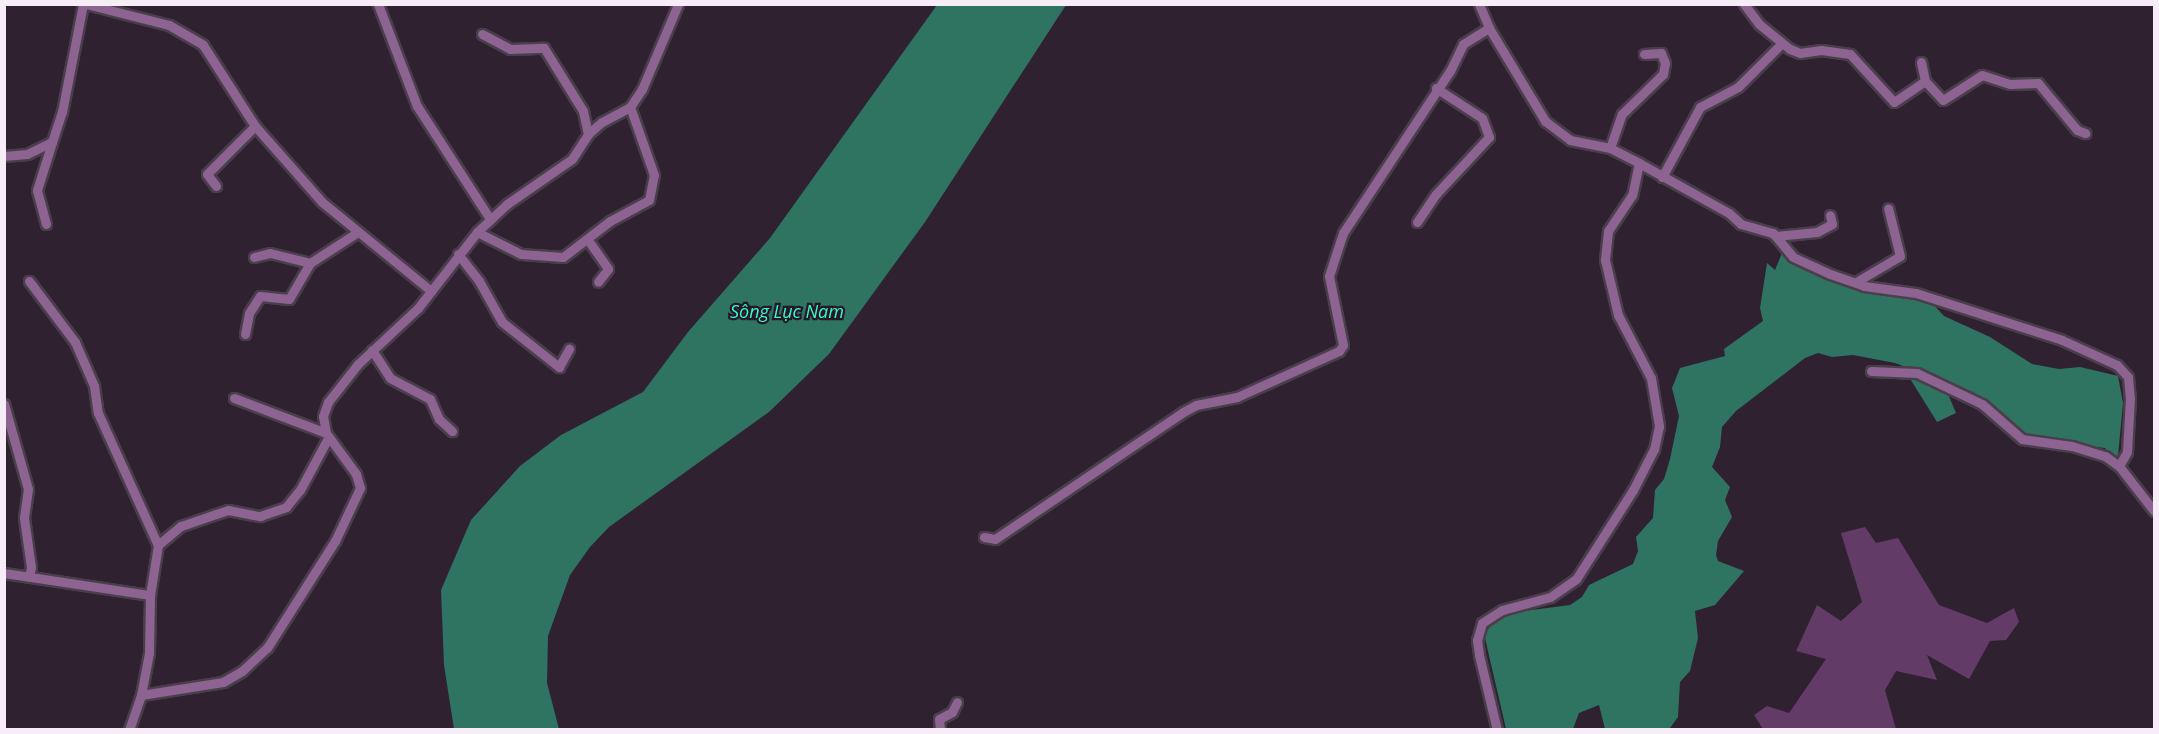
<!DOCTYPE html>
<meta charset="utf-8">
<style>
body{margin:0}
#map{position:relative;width:2159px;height:734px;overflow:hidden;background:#2f2130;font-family:"Open Sans",sans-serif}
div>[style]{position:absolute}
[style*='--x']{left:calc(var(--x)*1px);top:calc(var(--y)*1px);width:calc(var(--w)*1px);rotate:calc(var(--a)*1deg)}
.green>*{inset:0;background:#623c67}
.water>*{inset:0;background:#2e7461}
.roads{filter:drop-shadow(2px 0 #4b3e4c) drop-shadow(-2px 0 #4b3e4c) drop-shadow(0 2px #4b3e4c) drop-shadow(0 -2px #4b3e4c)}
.street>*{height:9px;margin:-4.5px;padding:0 4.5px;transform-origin:4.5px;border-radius:4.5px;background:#8d6391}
span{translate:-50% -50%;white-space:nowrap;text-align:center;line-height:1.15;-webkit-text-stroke:4.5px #251826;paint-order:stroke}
.water-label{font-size:18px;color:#39f9cc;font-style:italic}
.frame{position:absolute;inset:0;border:6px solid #f6edf6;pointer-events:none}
</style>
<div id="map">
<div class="green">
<div style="clip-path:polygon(1865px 527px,1876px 543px,1898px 538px,1939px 605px,1987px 623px,2014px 608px,2019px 622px,2006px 640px,1990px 641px,1969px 679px,1927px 655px,1937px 680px,1896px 671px,1885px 690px,1896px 729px,1763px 729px,1754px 715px,1767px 706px,1789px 713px,1826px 659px,1796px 651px,1817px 605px,1841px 621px,1862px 602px,1841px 533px)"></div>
</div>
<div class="water">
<div style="clip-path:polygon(937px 5px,1066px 5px,925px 222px,829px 354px,769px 412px,609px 527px,590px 547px,570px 575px,548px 636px,547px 683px,559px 729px,454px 729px,444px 665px,441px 590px,471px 520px,520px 466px,561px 435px,643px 392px,688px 332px,770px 238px)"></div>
<div style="clip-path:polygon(1782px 253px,1873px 291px,1930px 301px,1944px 316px,1990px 337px,2032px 364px,2059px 369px,2080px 367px,2118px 376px,2123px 403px,2118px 456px,2114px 459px,2105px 448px,2028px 439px,1973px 392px,1895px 363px,1853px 355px,1832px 357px,1818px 353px,1805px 358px,1736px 411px,1722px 427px,1720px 447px,1712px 467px,1730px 487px,1725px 500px,1732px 517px,1718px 541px,1716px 555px,1718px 561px,1744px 571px,1715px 605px,1695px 611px,1698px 638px,1690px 671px,1680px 682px,1678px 717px,1670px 728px,1605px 729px,1599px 705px,1579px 713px,1573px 729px,1506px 729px,1484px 634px,1496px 619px,1508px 613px,1570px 605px,1582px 597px,1589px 585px,1633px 564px,1638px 551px,1636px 537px,1653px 518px,1655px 490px,1664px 479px,1670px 459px,1679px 416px,1672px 388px,1680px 368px,1725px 356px,1724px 349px,1763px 321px,1760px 308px,1767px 263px,1775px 270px)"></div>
<div style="clip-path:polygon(1909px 377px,1945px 387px,1956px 413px,1937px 422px)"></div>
</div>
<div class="roads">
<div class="street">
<div style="--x:86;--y:4;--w:86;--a:14.2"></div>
<div style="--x:169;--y:25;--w:39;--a:30"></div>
<div style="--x:203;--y:45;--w:96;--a:57.3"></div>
<div style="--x:255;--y:126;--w:101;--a:48.6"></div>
<div style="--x:322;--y:202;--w:141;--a:39.2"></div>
<div style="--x:378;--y:4;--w:109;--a:69.1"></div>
<div style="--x:417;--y:106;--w:135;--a:57.1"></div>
<div style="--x:1479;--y:4;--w:26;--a:67"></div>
<div style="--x:1744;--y:4;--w:25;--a:53"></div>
<div style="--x:1759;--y:24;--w:40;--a:39"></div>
<div style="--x:1790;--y:49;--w:11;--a:22"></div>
<div style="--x:1800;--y:53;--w:21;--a:-8"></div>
<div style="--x:1821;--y:50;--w:29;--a:8"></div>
<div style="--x:1850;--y:54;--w:65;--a:47.5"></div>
<div style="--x:1894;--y:102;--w:37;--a:-34"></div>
<div style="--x:1925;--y:81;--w:26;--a:47"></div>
<div style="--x:1943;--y:100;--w:46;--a:-32.7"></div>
<div style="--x:1982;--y:75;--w:29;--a:18"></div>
<div style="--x:2010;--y:84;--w:28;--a:-2"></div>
<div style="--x:2038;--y:83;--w:61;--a:50.3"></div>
<div style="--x:2077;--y:130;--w:9;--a:21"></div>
<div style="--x:482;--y:34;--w:32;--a:28"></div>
<div style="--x:510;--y:49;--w:34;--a:-2"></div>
<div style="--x:544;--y:48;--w:74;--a:58.2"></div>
<div style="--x:583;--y:111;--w:24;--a:78"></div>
<div style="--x:1921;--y:62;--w:19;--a:78"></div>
<div style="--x:1610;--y:148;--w:36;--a:-71"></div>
<div style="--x:1622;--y:114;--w:57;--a:-44.3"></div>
<div style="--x:1663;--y:74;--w:11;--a:-80"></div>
<div style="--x:1665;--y:63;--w:11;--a:-112"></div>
<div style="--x:1661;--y:53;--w:17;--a:177"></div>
<div style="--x:4;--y:156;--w:23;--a:-5"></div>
<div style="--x:27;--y:154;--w:28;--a:-26"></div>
<div style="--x:52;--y:142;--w:32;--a:-72"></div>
<div style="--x:62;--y:112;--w:110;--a:-79"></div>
<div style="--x:1639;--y:163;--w:103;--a:29.1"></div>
<div style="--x:1729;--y:213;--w:16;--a:43"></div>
<div style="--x:1741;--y:224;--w:33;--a:16"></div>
<div style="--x:1773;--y:233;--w:31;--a:50"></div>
<div style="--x:1793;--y:257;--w:41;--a:24.7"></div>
<div style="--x:1830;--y:274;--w:36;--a:19"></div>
<div style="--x:1864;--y:286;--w:52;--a:7.7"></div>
<div style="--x:1916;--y:293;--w:153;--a:17.8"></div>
<div style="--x:2062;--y:340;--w:60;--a:24.4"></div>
<div style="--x:2117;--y:365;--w:16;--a:47"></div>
<div style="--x:2128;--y:377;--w:21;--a:85"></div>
<div style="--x:2130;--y:398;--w:54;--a:93.2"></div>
<div style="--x:2127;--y:452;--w:16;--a:120"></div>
<div style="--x:1662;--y:177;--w:80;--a:-61.5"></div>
<div style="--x:1700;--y:107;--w:43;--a:-27.8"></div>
<div style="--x:1738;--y:87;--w:61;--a:-45"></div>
<div style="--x:216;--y:186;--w:15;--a:-127"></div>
<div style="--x:207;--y:174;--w:68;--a:-45"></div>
<div style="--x:1417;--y:222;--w:34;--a:-56"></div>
<div style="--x:1436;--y:194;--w:78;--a:-47.1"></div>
<div style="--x:1489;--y:137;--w:20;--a:-110"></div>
<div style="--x:1482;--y:118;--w:55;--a:-146.9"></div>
<div style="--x:46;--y:224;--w:35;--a:-105"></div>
<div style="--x:37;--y:190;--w:50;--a:-72.6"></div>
<div style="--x:477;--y:232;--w:49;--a:26.6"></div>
<div style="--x:521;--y:254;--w:42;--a:4.1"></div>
<div style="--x:563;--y:257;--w:59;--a:-37.5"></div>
<div style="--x:610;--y:221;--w:44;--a:-28.3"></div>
<div style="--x:649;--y:200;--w:25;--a:-79"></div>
<div style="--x:654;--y:175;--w:72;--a:-109.4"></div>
<div style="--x:1776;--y:236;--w:41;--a:-5.6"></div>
<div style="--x:1817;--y:232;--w:17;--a:-28"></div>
<div style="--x:1832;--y:224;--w:9;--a:-103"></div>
<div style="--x:588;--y:240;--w:35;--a:55"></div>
<div style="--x:608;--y:269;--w:16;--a:128"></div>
<div style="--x:458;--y:254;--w:34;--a:52"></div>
<div style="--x:479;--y:281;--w:47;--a:60.7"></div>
<div style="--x:502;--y:322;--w:73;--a:38.3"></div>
<div style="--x:559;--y:367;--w:21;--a:-61"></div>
<div style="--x:254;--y:257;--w:16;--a:-14"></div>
<div style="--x:270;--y:253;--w:41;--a:14"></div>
<div style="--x:29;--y:281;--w:76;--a:53"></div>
<div style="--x:75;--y:342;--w:48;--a:66.6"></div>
<div style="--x:94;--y:386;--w:27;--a:82"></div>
<div style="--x:98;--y:413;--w:145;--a:65.6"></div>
<div style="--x:1856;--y:282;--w:51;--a:-30.6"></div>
<div style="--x:1900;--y:256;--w:49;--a:-104"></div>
<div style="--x:245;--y:334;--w:21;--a:-79"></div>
<div style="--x:249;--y:313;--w:20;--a:-57"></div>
<div style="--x:260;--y:296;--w:29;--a:6"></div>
<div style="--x:289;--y:299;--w:42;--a:-59.7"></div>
<div style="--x:310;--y:263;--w:57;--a:-32.9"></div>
<div style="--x:372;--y:350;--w:33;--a:57"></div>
<div style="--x:390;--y:378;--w:45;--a:27.7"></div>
<div style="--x:430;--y:399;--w:22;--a:66"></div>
<div style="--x:439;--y:419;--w:18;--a:43"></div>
<div style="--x:1871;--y:371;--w:46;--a:2.5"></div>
<div style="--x:1917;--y:373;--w:72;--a:25.5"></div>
<div style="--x:1982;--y:404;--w:53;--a:41.2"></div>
<div style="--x:2022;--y:439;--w:50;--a:8"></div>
<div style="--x:2072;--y:446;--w:34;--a:17"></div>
<div style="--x:2105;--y:456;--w:17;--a:36"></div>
<div style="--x:2119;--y:466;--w:57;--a:52.1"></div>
<div style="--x:234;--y:398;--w:98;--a:20.8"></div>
<div style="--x:4;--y:404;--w:88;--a:74.2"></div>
<div style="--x:28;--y:489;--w:29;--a:98"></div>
<div style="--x:24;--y:518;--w:49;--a:81.9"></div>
<div style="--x:31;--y:567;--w:10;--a:101"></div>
<div style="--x:984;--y:537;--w:11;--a:10"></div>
<div style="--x:995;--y:539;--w:227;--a:-34"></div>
<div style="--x:1183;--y:412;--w:15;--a:-28"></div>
<div style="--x:1196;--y:405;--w:42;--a:-11"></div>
<div style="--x:1237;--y:397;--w:112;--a:-24.3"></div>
<div style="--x:1339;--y:351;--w:7;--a:-56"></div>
<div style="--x:1343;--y:345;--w:70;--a:-101.5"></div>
<div style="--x:1329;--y:276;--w:45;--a:-72"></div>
<div style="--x:1343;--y:233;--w:194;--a:-56.6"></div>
<div style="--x:1450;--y:71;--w:30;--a:-64"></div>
<div style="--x:1463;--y:44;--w:31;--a:-32"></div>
<div style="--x:1489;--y:28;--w:109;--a:58.9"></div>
<div style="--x:1545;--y:121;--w:31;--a:37"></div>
<div style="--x:1570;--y:140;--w:41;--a:11.3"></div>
<div style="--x:1610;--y:148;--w:33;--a:27"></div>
<div style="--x:1639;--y:163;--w:33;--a:102"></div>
<div style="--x:1632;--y:195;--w:43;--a:123.7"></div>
<div style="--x:1608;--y:231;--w:29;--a:96"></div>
<div style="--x:1605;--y:260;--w:57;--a:76.7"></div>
<div style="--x:1618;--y:315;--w:71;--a:62.4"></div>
<div style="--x:1651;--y:378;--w:49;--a:80.5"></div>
<div style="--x:1659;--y:426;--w:24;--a:102"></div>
<div style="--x:1654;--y:449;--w:46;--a:117.1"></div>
<div style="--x:1633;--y:490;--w:106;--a:122.6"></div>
<div style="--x:1576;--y:579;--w:32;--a:145"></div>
<div style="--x:1550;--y:597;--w:50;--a:164.8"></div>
<div style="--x:1502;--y:610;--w:24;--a:147"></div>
<div style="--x:1482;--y:623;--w:18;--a:106"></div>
<div style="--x:1477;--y:640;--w:15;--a:82"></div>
<div style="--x:1479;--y:655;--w:77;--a:76.5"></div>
<div style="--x:4;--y:573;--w:148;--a:8.6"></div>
<div style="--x:141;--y:695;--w:43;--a:-79.2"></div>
<div style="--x:149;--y:653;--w:58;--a:-89"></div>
<div style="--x:150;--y:595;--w:51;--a:-80.9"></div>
<div style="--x:158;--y:545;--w:30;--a:-40"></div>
<div style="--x:181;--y:526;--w:37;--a:-19"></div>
<div style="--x:216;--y:514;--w:13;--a:-18"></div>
<div style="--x:228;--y:510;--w:33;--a:11"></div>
<div style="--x:260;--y:516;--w:28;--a:-19"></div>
<div style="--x:286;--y:507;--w:22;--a:-51"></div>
<div style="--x:300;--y:490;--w:59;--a:-61.7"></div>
<div style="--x:129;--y:730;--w:37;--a:-71"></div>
<div style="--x:141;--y:695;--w:83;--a:-9"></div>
<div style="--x:223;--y:682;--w:22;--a:-30"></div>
<div style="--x:242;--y:671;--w:34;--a:-43"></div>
<div style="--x:267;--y:648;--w:127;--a:-57.6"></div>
<div style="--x:335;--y:541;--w:59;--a:-64.7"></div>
<div style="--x:360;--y:488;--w:15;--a:-106"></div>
<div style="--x:356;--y:474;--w:51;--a:-126.2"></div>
<div style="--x:326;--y:433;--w:17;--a:-100"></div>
<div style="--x:323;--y:416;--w:15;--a:-70"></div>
<div style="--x:328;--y:402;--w:48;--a:-51.7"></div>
<div style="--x:358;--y:364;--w:82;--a:-43"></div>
<div style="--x:418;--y:308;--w:96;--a:-52.2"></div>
<div style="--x:477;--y:232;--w:41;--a:-43"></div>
<div style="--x:507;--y:204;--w:79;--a:-34.7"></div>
<div style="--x:572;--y:159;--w:30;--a:-57"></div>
<div style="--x:588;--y:134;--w:18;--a:-41"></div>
<div style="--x:602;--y:122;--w:32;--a:-28"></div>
<div style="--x:630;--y:107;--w:22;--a:-56"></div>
<div style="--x:642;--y:89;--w:92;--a:-67"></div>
<div style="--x:940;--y:730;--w:11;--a:-95"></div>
<div style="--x:939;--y:719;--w:15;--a:-28"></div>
<div style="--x:952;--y:712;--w:11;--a:-63"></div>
</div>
</div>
<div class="water-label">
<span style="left:787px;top:311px">Sông Lục Nam</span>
</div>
<div class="frame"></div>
</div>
